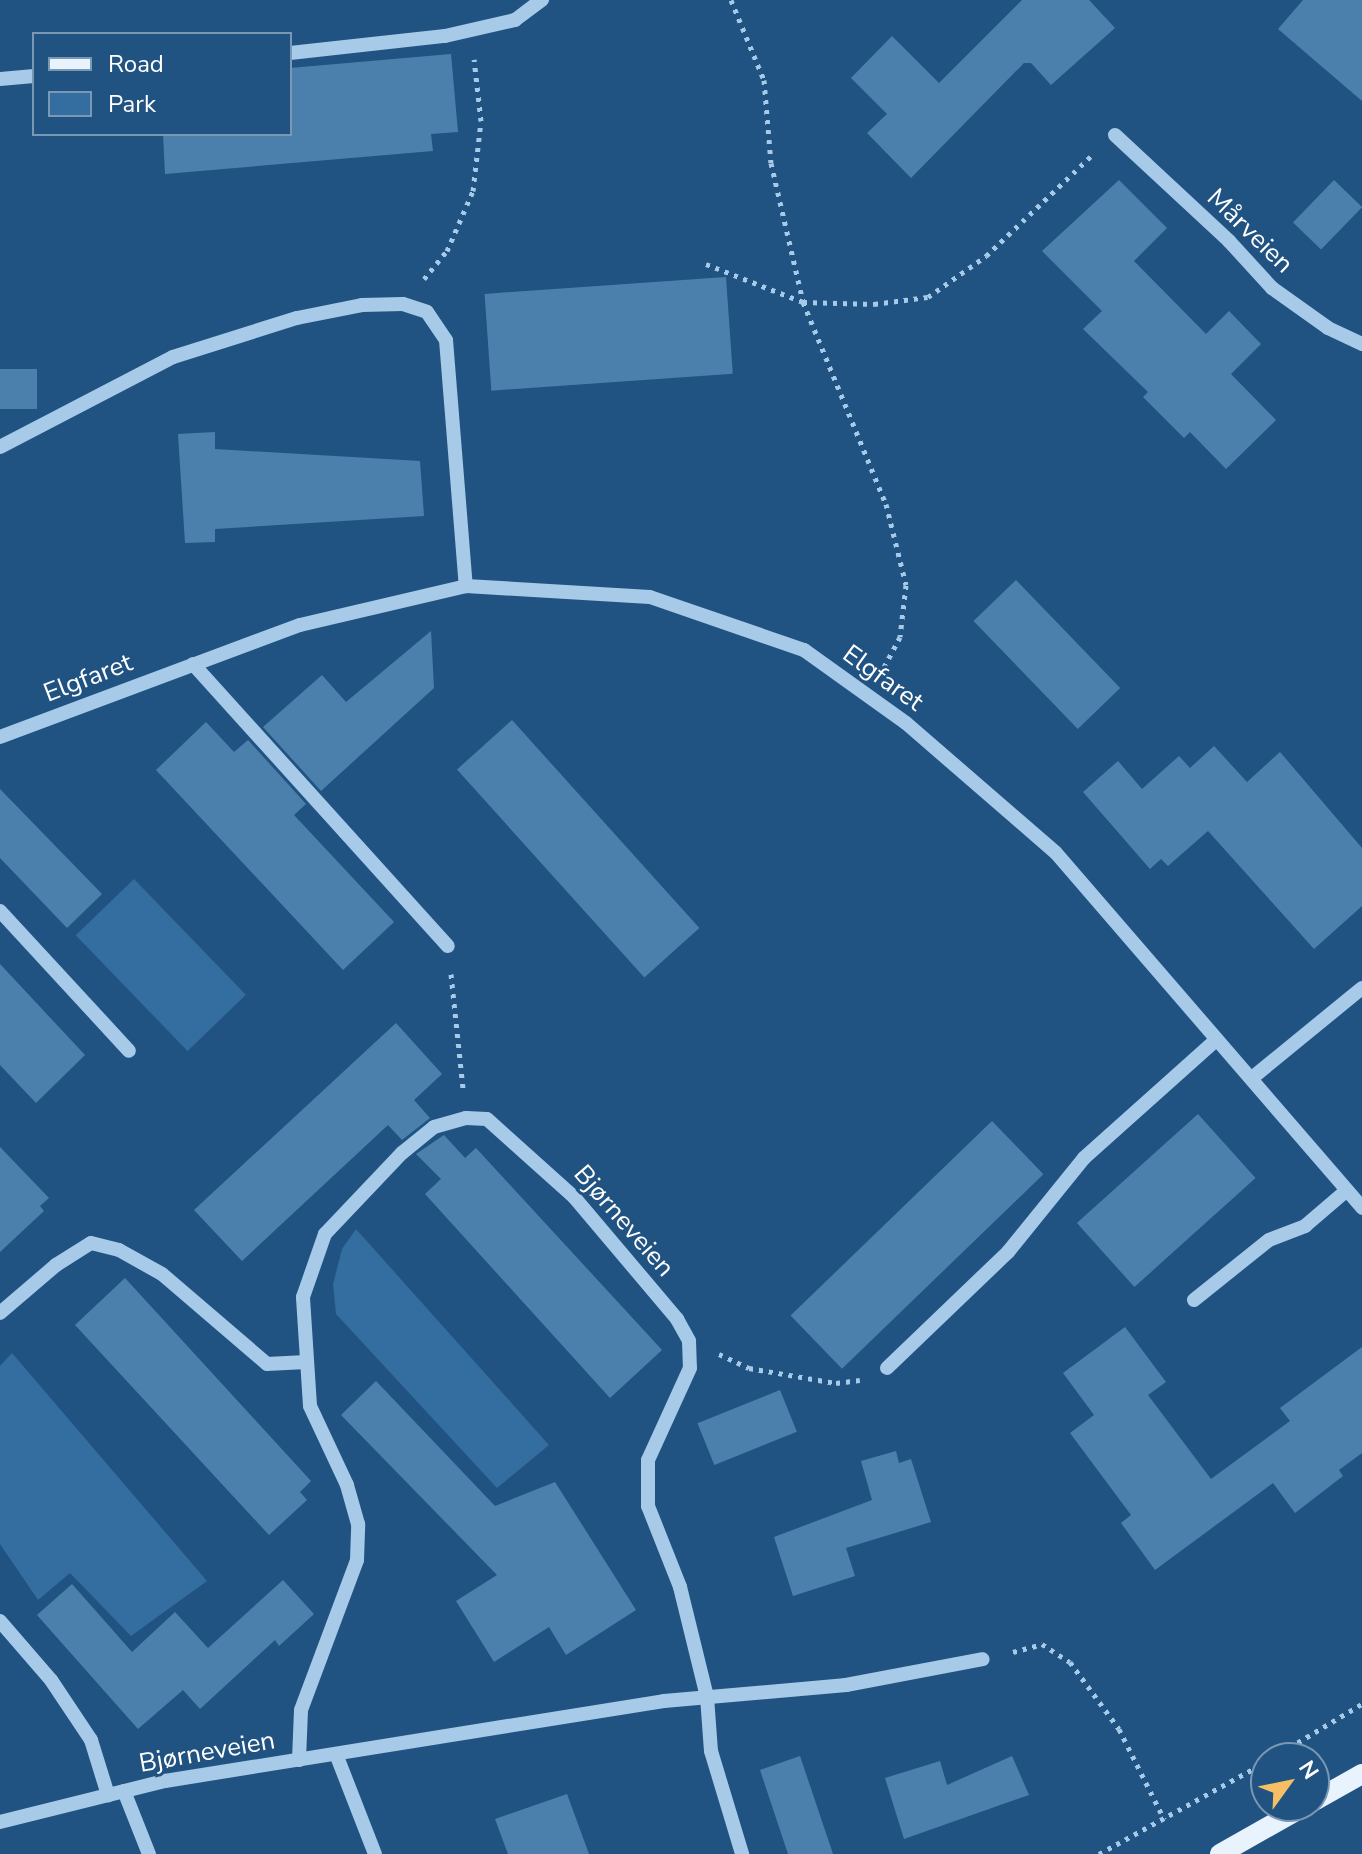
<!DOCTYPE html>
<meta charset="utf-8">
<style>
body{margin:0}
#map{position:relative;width:1362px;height:1854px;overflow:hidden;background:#205381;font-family:"Nunito Sans",sans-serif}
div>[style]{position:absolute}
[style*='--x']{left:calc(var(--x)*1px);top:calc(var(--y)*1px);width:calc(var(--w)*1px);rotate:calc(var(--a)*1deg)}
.green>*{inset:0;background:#346d9f;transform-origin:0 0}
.building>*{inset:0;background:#4c80ac;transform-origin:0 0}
.path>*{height:5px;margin-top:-2.5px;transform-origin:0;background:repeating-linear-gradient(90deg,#a6cae8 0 4px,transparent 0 10px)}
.minor>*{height:14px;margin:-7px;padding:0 7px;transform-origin:7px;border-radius:7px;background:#a6cae8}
.major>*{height:20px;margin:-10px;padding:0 10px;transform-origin:10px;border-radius:10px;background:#e8f3fe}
span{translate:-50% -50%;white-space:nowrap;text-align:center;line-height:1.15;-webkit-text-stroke:6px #205381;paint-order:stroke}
.street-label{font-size:26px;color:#fff}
.legend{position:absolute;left:32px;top:32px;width:260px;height:104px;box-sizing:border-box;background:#205381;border:2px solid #7998b3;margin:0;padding:10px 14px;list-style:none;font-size:24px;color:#fff}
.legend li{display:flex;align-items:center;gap:16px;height:40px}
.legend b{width:40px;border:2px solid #7998b3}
.north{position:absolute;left:1250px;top:1742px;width:80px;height:80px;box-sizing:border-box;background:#205381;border:2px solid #7998b3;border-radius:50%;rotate:57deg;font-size:22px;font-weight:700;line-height:32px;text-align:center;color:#fff}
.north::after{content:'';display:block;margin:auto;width:28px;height:36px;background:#f6bf66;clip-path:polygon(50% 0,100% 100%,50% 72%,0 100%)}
</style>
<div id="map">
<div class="green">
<div style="left:134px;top:879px;width:161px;height:81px;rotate:46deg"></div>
<div style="clip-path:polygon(356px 1229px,549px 1445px,497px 1488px,336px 1314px,333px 1284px,342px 1249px)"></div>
<div style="clip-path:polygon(12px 1353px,207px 1581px,131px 1636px,70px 1573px,38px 1600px,0 1544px,0 1366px)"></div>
</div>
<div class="building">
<div style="clip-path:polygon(1022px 0,1089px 0,1115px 28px,1051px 85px,1031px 63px,1024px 63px,911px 178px,867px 133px,887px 114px,851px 78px,892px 36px,939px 83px)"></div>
<div style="clip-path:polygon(1303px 0,1362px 0,1362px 101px,1278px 29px)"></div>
<div style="clip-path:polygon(451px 54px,458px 132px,431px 134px,433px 151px,165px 174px,163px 134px,290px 134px,290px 68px)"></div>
<div style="clip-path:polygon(1119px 180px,1167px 228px,1134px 261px,1206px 334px,1229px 311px,1261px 344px,1231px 374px,1276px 420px,1226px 469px,1190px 432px,1184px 438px,1143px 397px,1148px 392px,1083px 329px,1102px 311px,1042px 251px)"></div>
<div style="left:1334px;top:180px;width:39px;height:59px;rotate:44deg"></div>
<div style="left:726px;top:277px;width:97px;height:242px;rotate:86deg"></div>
<div style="left:0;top:369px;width:37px;height:40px"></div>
<div style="clip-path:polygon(215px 432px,215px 449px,420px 461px,424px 516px,215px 529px,215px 542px,185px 543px,178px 434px)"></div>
<div style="left:1016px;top:580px;width:150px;height:59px;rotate:46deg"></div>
<div style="clip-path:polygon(431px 631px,434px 688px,321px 791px,263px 727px,322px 675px,346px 702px)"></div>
<div style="left:512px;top:720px;width:280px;height:74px;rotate:48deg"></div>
<div style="clip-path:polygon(206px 722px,234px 752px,248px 740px,306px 804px,294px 815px,394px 922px,343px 970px,156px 770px)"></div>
<div style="clip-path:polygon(1214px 746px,1247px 782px,1280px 752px,1362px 848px,1362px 906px,1314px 949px,1208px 831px,1168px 866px,1161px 859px,1150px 869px,1083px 792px,1118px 761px,1142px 789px,1179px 756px,1190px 768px)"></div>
<div style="clip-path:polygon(0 789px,102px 894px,67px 928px,0 858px)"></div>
<div style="clip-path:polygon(0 964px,85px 1055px,36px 1103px,0 1065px)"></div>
<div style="clip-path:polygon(396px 1023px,442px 1074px,414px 1100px,430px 1118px,402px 1140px,388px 1125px,242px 1261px,194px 1210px)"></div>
<div style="left:1198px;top:1114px;width:86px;height:163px;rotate:48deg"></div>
<div style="left:992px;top:1121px;width:74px;height:280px;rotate:46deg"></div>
<div style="clip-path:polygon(444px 1135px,465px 1158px,476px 1148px,662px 1350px,610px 1398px,425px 1194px,441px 1179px,416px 1154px)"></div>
<div style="clip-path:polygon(0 1147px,49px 1198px,40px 1206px,44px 1211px,0 1252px)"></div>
<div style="clip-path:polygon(125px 1278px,311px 1481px,300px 1492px,307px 1500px,269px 1535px,75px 1325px)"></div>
<div style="clip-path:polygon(1125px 1327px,1166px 1382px,1148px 1395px,1211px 1479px,1290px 1421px,1280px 1408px,1362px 1347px,1362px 1453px,1339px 1470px,1343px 1476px,1295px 1513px,1273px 1483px,1155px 1570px,1121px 1523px,1131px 1515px,1070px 1433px,1094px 1415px,1063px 1373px)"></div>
<div style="clip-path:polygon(376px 1381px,495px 1506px,555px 1482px,636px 1610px,566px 1655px,549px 1627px,494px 1662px,456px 1601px,497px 1575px,341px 1415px)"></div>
<div style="left:780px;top:1390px;width:45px;height:89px;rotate:68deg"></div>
<div style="clip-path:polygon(896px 1451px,899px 1463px,911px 1459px,931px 1522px,846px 1548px,855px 1576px,793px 1596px,774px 1537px,872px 1500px,861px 1461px)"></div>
<div style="clip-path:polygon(283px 1580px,314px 1614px,279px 1646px,275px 1640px,200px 1709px,183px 1690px,138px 1729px,37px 1615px,72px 1584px,132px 1652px,175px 1612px,208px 1648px)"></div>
<div style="clip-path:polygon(800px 1756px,833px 1854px,788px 1854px,760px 1770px)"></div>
<div style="clip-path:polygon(1012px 1756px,1029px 1795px,904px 1839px,885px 1778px,940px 1761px,947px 1785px)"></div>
<div style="clip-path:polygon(567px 1794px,589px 1854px,508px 1854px,495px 1819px)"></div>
</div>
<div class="path">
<div style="--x:731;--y:0;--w:87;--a:67.6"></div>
<div style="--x:764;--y:80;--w:83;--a:85.2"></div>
<div style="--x:771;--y:163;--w:143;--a:77"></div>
<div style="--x:803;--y:302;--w:218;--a:67.7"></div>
<div style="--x:886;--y:504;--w:83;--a:76.1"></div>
<div style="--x:906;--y:585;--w:52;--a:96.6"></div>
<div style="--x:900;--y:637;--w:36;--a:118"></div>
<div style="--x:706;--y:264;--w:104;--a:21.4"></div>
<div style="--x:803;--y:302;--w:71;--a:1.6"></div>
<div style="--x:874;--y:304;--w:54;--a:-7.4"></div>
<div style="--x:928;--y:297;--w:71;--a:-35.3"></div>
<div style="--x:986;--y:256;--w:148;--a:-43.6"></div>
<div style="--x:424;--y:279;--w:36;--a:-51"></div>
<div style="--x:447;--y:251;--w:65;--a:-66.6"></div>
<div style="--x:473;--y:191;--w:70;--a:-83.5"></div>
<div style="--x:481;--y:121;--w:62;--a:-96.4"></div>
<div style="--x:451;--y:974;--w:115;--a:84"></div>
<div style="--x:719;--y:1354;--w:33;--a:25"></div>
<div style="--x:749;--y:1368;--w:88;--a:9.8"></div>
<div style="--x:836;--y:1383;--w:24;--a:-7"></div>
<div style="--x:1013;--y:1652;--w:30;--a:-15"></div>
<div style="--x:1042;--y:1644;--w:33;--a:33"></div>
<div style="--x:1070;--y:1662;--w:83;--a:53.8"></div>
<div style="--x:1119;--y:1729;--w:101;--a:63.4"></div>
<div style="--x:1272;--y:1758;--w:105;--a:-31"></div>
<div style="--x:1099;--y:1854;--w:191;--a:-28.9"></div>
</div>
<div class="minor">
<div style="--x:290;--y:53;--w:156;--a:-6.3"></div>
<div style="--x:445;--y:36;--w:72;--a:-12.9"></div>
<div style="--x:515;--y:20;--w:34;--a:-37"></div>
<div style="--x:0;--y:79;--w:34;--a:-5"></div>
<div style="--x:1115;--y:135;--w:156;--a:42.9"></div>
<div style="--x:1229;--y:241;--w:64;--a:47.5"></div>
<div style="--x:1272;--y:288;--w:69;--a:35.5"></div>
<div style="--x:1328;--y:328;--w:38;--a:25"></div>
<div style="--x:0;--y:447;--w:195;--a:-27.5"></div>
<div style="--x:173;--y:357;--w:130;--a:-17.5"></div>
<div style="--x:297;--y:318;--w:66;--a:-11.3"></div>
<div style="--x:362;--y:305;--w:41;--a:-1.4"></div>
<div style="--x:403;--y:304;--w:25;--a:18"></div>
<div style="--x:427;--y:312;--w:34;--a:56"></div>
<div style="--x:446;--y:340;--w:247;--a:85.4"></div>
<div style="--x:193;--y:664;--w:380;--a:47.9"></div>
<div style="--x:0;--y:737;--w:320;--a:-20.5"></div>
<div style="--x:300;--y:625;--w:171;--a:-13.2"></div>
<div style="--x:466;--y:586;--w:184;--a:3.4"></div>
<div style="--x:650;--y:597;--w:163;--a:19"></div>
<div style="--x:804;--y:650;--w:125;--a:35.6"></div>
<div style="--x:906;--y:723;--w:198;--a:40.9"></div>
<div style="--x:1056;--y:853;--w:469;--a:49.2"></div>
<div style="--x:0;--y:911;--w:190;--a:47.3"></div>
<div style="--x:1252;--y:1078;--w:142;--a:-39.3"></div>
<div style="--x:1194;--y:1300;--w:96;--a:-38.7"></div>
<div style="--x:1269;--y:1240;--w:39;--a:-21"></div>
<div style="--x:1305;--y:1226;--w:55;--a:-40.6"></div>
<div style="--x:0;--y:1313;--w:74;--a:-40.6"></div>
<div style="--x:56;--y:1265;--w:41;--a:-32.2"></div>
<div style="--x:91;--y:1243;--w:29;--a:14"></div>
<div style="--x:119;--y:1250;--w:49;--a:29.2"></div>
<div style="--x:162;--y:1274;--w:138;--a:40.6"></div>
<div style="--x:267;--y:1364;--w:39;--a:-3"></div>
<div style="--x:887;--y:1368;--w:168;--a:-43.8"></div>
<div style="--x:1008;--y:1252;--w:121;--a:-51"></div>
<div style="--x:1084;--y:1158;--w:177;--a:-41.8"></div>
<div style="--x:0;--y:1621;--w:78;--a:49.2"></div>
<div style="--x:51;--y:1680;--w:72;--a:56.3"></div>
<div style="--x:91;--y:1740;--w:58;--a:72.8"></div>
<div style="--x:336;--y:1754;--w:107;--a:68.7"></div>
<div style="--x:299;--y:1760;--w:50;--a:-87.7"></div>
<div style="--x:301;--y:1710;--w:160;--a:-69.5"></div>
<div style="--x:357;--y:1560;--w:36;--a:-88"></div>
<div style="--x:358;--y:1524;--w:41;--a:-105.8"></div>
<div style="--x:347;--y:1485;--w:87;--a:-115.1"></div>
<div style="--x:310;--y:1406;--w:109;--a:-93.7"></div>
<div style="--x:303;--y:1297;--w:67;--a:-70.8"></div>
<div style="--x:325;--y:1234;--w:112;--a:-46.5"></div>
<div style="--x:402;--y:1153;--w:41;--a:-39.1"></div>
<div style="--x:434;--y:1127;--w:33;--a:-16"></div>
<div style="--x:466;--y:1118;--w:21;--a:3"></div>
<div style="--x:487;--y:1119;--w:117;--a:41.9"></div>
<div style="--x:574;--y:1197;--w:160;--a:49.8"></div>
<div style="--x:677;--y:1319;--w:25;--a:61"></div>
<div style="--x:689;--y:1341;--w:27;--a:88"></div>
<div style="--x:690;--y:1368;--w:101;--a:114.5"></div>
<div style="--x:648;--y:1460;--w:46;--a:90"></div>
<div style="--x:648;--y:1506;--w:87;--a:68.4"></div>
<div style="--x:680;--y:1587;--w:113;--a:76.2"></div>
<div style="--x:707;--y:1697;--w:54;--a:85.8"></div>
<div style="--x:711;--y:1751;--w:108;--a:73.2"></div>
<div style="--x:124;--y:1791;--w:68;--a:68.4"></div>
<div style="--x:0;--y:1822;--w:170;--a:-14"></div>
<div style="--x:165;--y:1781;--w:505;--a:-9.11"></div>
<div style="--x:664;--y:1701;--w:183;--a:-5"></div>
<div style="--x:846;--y:1685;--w:139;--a:-10.7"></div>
</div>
<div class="major">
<div style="--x:1314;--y:1801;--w:55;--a:-29.4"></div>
<div style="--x:1220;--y:1854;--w:98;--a:-29.5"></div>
</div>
<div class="street-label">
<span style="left:1250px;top:231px;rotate:44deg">Mårveien</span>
<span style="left:88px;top:678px;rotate:-21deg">Elgfaret</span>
<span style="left:883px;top:678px;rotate:36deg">Elgfaret</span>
<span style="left:624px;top:1221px;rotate:49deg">Bjørneveien</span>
<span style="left:207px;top:1752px;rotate:-10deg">Bjørneveien</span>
</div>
<ul class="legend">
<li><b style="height:10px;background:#e8f3fe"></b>Road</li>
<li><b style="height:22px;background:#346d9f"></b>Park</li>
</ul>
<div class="north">N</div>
</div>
